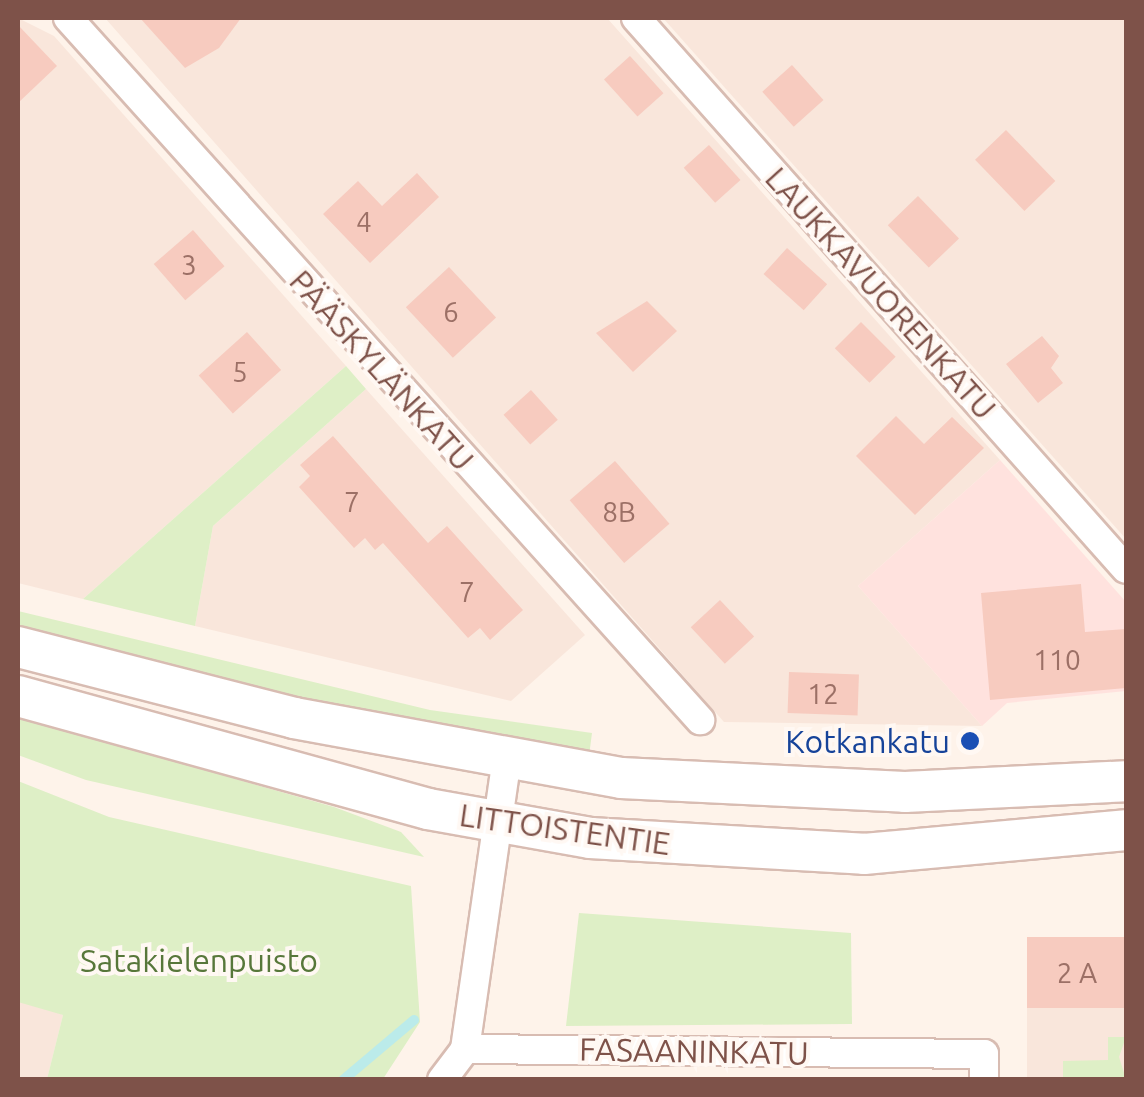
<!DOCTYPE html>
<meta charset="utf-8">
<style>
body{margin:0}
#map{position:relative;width:1144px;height:1097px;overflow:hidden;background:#fef3ea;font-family:Ubuntu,sans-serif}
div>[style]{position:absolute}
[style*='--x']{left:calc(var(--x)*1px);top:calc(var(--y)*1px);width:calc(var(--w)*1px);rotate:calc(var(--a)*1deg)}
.residential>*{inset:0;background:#f9e6db;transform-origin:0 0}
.commercial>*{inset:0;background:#ffe2de}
.green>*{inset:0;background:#deefc6}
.stream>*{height:10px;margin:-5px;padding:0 5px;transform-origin:5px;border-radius:5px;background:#bbebea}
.building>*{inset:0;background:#f7cbbf;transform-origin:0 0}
.roads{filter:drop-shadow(2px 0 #d8bcb2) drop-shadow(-2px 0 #d8bcb2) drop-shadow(0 2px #d8bcb2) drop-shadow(0 -2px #d8bcb2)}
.minor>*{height:28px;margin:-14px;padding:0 14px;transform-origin:14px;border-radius:14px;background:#fff}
.secondary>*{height:40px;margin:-20px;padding:0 20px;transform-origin:20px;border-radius:20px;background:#fff}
.dots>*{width:28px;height:28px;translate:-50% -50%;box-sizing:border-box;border:5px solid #fff8f3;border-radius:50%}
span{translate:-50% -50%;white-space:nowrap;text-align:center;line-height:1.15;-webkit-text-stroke:8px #fff8f3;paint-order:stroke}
.number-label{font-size:28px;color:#9c7066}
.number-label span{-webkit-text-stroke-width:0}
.street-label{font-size:32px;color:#7e5249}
.transit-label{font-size:32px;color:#164399}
.right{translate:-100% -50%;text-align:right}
.park-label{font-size:32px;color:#57773a}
.frame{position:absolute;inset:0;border:20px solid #7e5249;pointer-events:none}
</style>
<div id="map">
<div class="residential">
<div style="clip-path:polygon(18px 18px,54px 36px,346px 366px,83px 599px,18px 583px)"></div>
<div style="clip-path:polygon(105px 18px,607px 18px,1000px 460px,858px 586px,982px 726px,724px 722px)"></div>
<div style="clip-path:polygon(663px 18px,1126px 18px,1126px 539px)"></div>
<div style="clip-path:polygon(366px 389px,585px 635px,511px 701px,195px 626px,213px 526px)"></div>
<div style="left:1027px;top:937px;width:99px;height:142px"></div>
<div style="clip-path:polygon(30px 1001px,63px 1015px,47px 1079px,18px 1080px,18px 1002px)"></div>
</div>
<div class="commercial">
<div style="clip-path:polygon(1000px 460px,1126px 602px,1126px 691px,1007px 703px,982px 726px,858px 586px)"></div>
</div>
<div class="green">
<div style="clip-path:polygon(346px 366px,366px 389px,213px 526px,195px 626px,83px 599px)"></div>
<div style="clip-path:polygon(18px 611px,430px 710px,592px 733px,589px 756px,421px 730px,18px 628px)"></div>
<div style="clip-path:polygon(18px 717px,334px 807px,401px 832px,424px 857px,86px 780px,18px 755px)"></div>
<div style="clip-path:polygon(18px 781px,109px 817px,411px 886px,420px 1022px,383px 1079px,47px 1079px,63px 1015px,18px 1002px)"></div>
<div style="clip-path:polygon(579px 913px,851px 933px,852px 1024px,566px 1026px)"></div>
<div style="clip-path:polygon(1108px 1037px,1126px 1037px,1119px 1057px,1126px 1079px,1063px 1079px,1063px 1061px,1108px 1060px)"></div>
</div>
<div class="stream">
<div style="--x:343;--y:1080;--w:93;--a:-40.2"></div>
</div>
<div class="building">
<div style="clip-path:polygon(140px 18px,241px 18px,219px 48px,185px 68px)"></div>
<div style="clip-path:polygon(18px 25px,57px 66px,18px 103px)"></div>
<div style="left:630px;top:56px;width:50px;height:35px;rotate:48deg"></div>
<div style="left:792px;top:65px;width:47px;height:40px;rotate:48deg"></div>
<div style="left:1006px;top:130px;width:71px;height:43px;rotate:46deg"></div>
<div style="left:709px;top:145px;width:47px;height:34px;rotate:48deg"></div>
<div style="clip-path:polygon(417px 173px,439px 197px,370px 263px,323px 214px,358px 181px,382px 206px)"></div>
<div style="left:918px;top:196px;width:59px;height:42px;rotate:46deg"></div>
<div style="left:193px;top:230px;width:48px;height:52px;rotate:49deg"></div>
<div style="left:787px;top:248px;width:54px;height:35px;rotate:42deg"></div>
<div style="left:449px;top:267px;width:69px;height:59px;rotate:47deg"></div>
<div style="clip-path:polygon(647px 301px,677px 331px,633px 372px,596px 333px)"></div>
<div style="left:861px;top:322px;width:49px;height:37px;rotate:45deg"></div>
<div style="left:247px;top:332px;width:51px;height:65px;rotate:48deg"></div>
<div style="clip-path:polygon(1042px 336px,1059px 356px,1051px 368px,1063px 383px,1038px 403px,1006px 364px)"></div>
<div style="left:531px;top:390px;width:40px;height:37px;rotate:48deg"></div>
<div style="clip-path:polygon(896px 416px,924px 444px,952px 417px,984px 448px,915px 515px,856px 456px)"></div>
<div style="clip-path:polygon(333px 436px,428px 543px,447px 526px,523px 610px,490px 640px,480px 628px,468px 638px,383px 543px,375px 550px,365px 538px,354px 548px,299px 487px,310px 476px,300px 465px)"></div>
<div style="left:615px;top:461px;width:83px;height:60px;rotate:49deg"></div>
<div style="clip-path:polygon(1081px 584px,1085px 632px,1126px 629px,1126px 688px,990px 700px,981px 593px)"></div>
<div style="left:720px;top:600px;width:50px;height:40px;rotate:47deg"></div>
<div style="left:789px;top:672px;width:70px;height:41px;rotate:2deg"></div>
<div style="left:1027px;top:937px;width:99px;height:71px"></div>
</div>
<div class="roads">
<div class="minor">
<div style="--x:68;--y:18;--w:945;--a:48"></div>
<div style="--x:636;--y:18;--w:737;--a:48.35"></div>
<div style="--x:465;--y:1049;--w:519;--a:0.55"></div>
<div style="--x:984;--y:1054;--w:26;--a:90"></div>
<div style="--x:442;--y:1080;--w:39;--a:-53"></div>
<div style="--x:465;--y:1049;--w:289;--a:-81.8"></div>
</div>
<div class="secondary">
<div style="--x:18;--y:647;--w:285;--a:14.4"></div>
<div style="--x:294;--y:718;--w:332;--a:10.4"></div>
<div style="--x:621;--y:778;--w:284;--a:2.8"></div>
<div style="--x:905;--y:792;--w:221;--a:-2.8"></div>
<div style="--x:18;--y:696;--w:425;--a:15.4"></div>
<div style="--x:428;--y:809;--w:165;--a:10.1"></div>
<div style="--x:590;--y:838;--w:274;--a:3.3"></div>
<div style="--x:864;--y:854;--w:263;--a:-5.2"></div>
</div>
</div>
<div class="dots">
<div style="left:970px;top:741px;background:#1a4fb4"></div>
</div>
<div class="number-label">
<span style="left:364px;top:222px">4</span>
<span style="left:189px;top:265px">3</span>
<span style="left:451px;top:312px">6</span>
<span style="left:240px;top:372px">5</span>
<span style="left:352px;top:502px">7</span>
<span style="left:619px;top:512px">8B</span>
<span style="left:467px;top:592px">7</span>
<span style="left:1057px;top:660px">110</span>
<span style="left:823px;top:694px">12</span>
<span style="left:1077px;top:973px">2 A</span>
</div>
<div class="street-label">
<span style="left:881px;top:293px;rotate:48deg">LAUKKAVUORENKATU</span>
<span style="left:382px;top:370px;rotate:48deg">PÄÄSKYLÄNKATU</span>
<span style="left:565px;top:829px;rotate:8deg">LITTOISTENTIE</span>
<span style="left:694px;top:1051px;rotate:1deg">FASAANINKATU</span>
</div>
<div class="transit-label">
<span class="right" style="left:950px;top:741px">Kotkankatu</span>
</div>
<div class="park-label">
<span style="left:199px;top:960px">Satakielenpuisto</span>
</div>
<div class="frame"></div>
</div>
